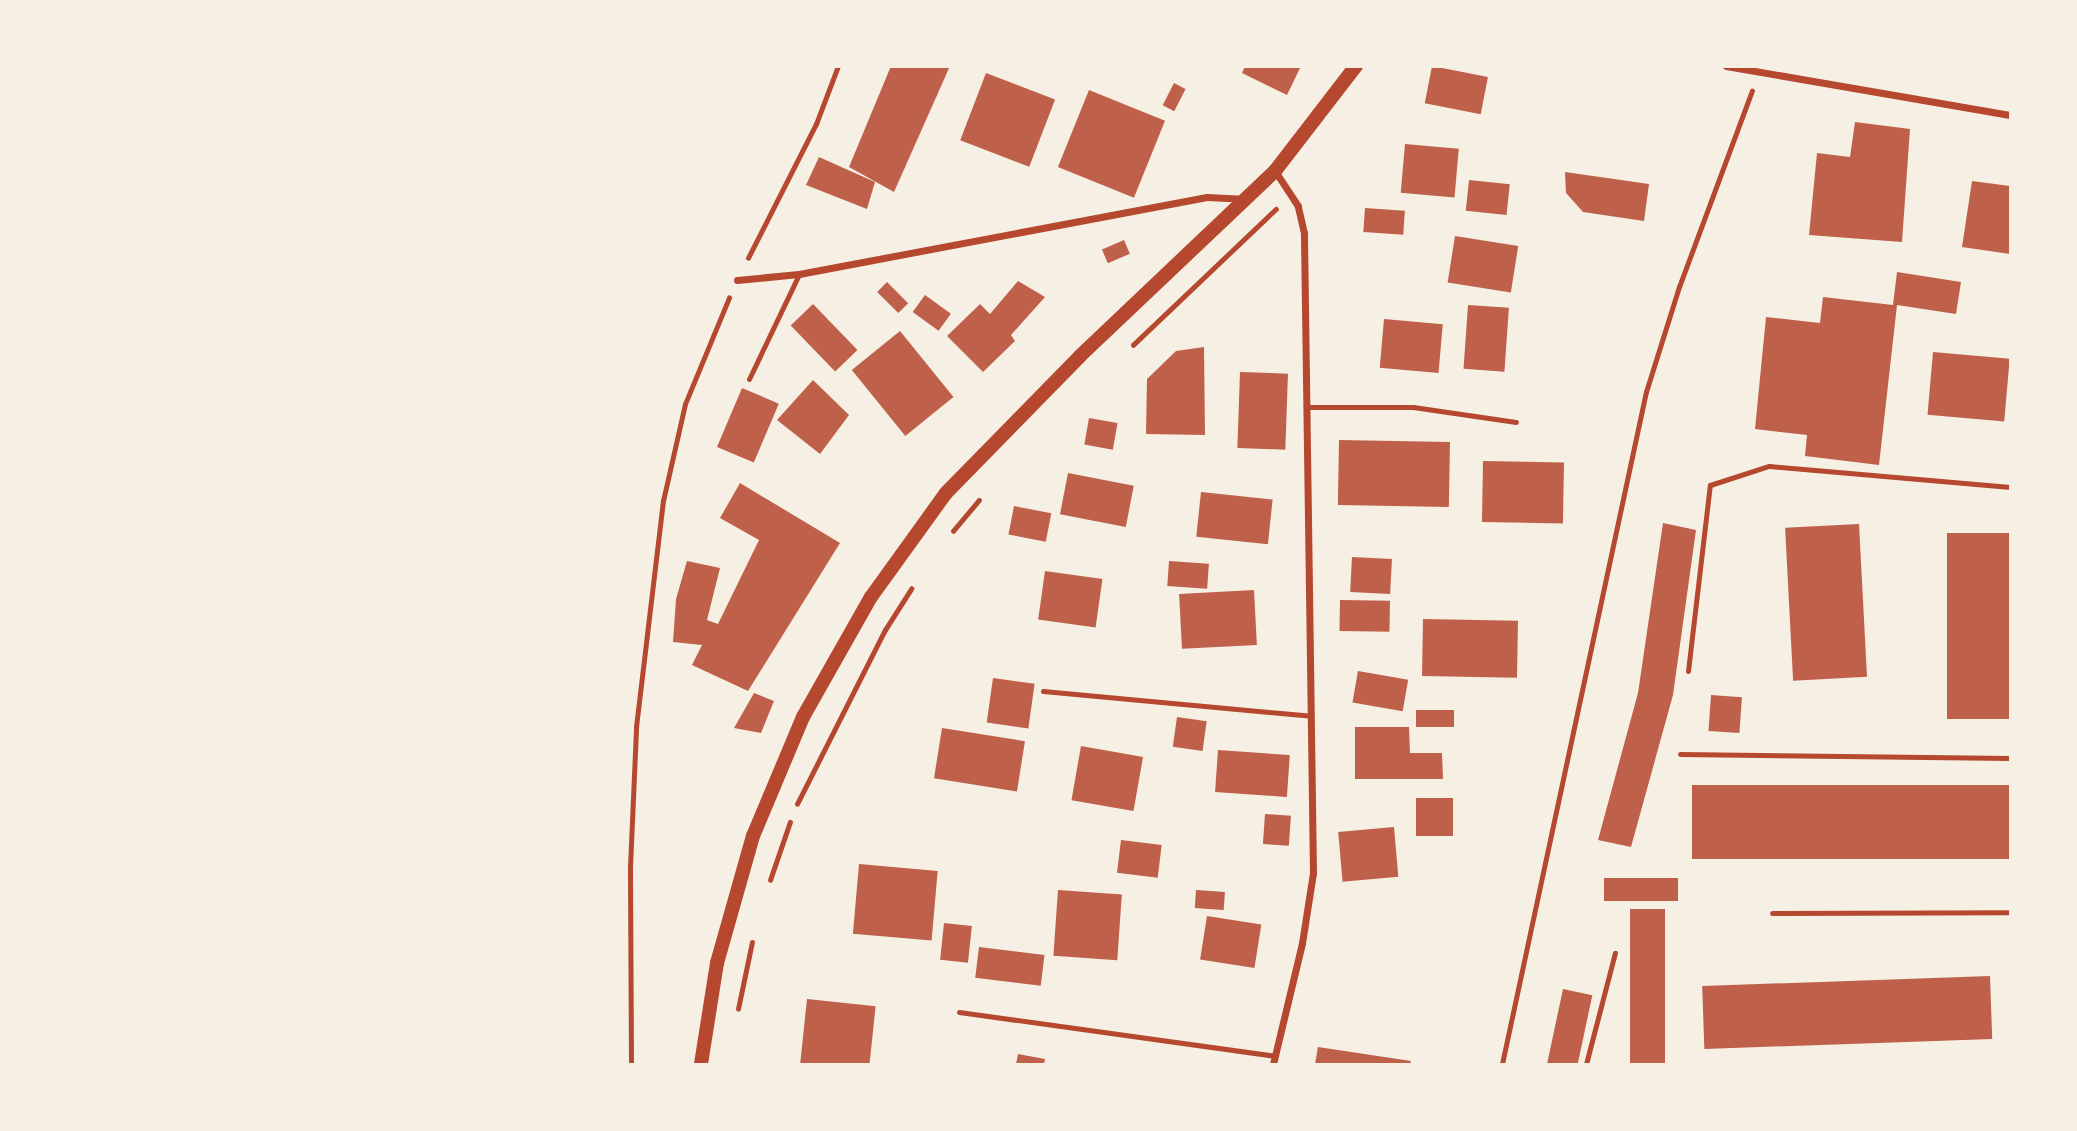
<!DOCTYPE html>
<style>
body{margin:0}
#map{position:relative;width:2077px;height:1131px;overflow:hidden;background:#f6efe4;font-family:"Varela Round",sans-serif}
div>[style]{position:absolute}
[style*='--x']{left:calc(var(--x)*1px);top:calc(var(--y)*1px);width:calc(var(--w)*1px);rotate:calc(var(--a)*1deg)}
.building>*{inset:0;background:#bf614a;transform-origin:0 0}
.path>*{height:4.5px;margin:-2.25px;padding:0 2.25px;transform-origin:2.25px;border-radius:2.25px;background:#b5482f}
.service>*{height:5px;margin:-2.5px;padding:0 2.5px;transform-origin:2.5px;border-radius:2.5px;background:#b5482f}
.minor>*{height:7px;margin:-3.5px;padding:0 3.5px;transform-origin:3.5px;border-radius:3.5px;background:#b5482f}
.secondary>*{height:14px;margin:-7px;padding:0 7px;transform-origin:7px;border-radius:7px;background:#b5482f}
span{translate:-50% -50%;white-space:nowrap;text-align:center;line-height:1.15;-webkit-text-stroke:7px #f6efe4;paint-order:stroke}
.frame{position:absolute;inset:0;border:68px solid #f6efe4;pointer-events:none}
</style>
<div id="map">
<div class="building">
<div style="clip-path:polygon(891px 66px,950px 66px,894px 192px,849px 167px)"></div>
<div style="clip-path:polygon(1245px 66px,1301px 66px,1287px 95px,1242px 73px)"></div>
<div style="left:1432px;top:66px;width:57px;height:38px;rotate:11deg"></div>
<div style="left:986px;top:73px;width:74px;height:72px;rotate:21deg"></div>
<div style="left:1174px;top:83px;width:13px;height:25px;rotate:27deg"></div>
<div style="left:1089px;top:90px;width:82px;height:83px;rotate:22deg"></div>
<div style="clip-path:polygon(1855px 122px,1910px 129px,1902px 242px,1809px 235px,1817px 153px,1850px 157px)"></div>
<div style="left:1405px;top:144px;width:54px;height:49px;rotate:5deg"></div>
<div style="clip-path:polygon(819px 157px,875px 182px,867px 209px,806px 185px)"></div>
<div style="clip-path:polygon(1565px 172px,1649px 184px,1644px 221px,1583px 212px,1566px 193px)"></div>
<div style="left:1469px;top:180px;width:41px;height:31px;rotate:6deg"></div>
<div style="clip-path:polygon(1972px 181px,2010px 186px,2010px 254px,1962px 247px)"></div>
<div style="left:1365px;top:208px;width:40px;height:24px;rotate:4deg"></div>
<div style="left:1455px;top:236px;width:64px;height:47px;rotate:9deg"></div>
<div style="left:1124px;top:240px;width:15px;height:24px;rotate:67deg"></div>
<div style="clip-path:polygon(1897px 272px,1961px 282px,1956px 314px,1897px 305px,1879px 465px,1805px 456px,1807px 435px,1755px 429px,1766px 317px,1820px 323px,1823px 297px,1893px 305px)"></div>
<div style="clip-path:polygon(1018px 281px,1045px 297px,1011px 335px,1015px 341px,983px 372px,947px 336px,980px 304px,990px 314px)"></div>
<div style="left:887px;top:282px;width:30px;height:14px;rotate:45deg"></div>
<div style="left:925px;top:295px;width:32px;height:21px;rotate:36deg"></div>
<div style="left:813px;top:304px;width:64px;height:31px;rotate:46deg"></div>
<div style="left:1468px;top:305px;width:41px;height:64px;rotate:4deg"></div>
<div style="left:1384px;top:319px;width:59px;height:49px;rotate:5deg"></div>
<div style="left:900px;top:331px;width:85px;height:62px;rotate:51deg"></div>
<div style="clip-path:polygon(1204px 347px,1205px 435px,1146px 434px,1147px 379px,1176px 351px)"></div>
<div style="left:1933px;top:352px;width:77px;height:63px;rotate:5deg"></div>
<div style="left:1240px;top:372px;width:48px;height:76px;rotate:2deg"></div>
<div style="clip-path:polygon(813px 380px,849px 415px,820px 454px,777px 420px)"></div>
<div style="left:742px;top:388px;width:40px;height:64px;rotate:23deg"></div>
<div style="left:1089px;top:418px;width:29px;height:27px;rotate:10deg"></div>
<div style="left:1339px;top:440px;width:111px;height:65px;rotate:1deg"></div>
<div style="left:1483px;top:461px;width:81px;height:61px;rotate:1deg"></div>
<div style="left:1068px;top:473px;width:67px;height:42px;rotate:11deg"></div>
<div style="clip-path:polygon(740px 483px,840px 543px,748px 691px,692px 665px,702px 645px,673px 642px,676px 599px,687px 561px,720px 568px,707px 620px,718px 624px,759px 540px,720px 518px)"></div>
<div style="left:1201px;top:492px;width:72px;height:45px;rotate:6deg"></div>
<div style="left:1014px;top:506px;width:38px;height:29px;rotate:11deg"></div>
<div style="clip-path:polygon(1663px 523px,1696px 530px,1673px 695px,1631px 847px,1598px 840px,1638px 693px)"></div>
<div style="left:1859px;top:524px;width:153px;height:74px;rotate:87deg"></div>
<div style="left:2010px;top:533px;width:186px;height:63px;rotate:90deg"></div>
<div style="left:1352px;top:557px;width:40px;height:35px;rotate:3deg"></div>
<div style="left:1169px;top:561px;width:40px;height:25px;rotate:4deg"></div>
<div style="left:1045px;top:571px;width:58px;height:49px;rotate:8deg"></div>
<div style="left:1254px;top:590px;width:55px;height:75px;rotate:87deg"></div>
<div style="left:1340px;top:600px;width:50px;height:31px;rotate:1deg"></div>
<div style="left:1423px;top:619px;width:95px;height:57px;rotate:1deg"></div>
<div style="left:1358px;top:671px;width:51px;height:32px;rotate:10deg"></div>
<div style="left:993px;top:678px;width:42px;height:45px;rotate:8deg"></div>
<div style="clip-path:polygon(754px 693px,774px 701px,761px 733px,734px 728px)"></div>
<div style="left:1711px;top:695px;width:31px;height:36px;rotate:4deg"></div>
<div style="left:1416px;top:710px;width:38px;height:17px"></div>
<div style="left:1177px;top:717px;width:30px;height:30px;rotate:8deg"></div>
<div style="clip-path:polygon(1355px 727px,1409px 727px,1410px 753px,1442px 753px,1443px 779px,1355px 779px)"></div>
<div style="left:942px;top:728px;width:84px;height:51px;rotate:9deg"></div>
<div style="left:1081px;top:746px;width:63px;height:55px;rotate:10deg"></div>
<div style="left:1218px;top:750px;width:72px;height:42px;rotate:4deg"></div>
<div style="left:1692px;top:785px;width:318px;height:74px"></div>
<div style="left:1416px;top:798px;width:37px;height:38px"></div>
<div style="left:1265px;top:814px;width:26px;height:30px;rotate:4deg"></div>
<div style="left:1394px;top:827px;width:50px;height:56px;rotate:85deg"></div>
<div style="left:1121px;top:840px;width:41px;height:33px;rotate:7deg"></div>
<div style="left:859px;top:864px;width:79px;height:70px;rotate:5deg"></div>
<div style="left:1604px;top:878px;width:74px;height:23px"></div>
<div style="left:1058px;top:890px;width:64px;height:66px;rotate:4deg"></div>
<div style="left:1196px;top:890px;width:29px;height:18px;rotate:4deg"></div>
<div style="left:1630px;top:909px;width:35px;height:155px"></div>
<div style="left:1207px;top:916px;width:55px;height:44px;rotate:9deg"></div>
<div style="left:944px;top:923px;width:28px;height:37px;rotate:6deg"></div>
<div style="left:979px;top:947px;width:66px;height:31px;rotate:7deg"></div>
<div style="left:1990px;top:976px;width:63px;height:288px;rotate:88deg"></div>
<div style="left:1563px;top:989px;width:30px;height:77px;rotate:12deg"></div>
<div style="left:807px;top:999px;width:69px;height:65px;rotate:6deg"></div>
<div style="clip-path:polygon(1318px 1047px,1411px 1061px,1410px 1064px,1315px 1064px)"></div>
<div style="clip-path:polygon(1018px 1054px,1045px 1059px,1044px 1064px,1016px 1064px)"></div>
</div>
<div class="path">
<div style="--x:748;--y:258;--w:150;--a:-63.1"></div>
<div style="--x:816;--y:124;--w:62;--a:-69.2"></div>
<div style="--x:1133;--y:345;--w:197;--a:-43.6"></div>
<div style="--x:953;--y:531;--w:40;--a:-50"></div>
<div style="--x:797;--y:804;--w:195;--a:-63.2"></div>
<div style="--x:885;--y:630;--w:49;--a:-57.6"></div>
<div style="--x:770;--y:880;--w:61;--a:-71"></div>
<div style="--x:738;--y:1009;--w:68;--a:-78.2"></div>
<div style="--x:631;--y:1064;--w:197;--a:-90.3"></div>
<div style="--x:630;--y:867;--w:140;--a:-87.5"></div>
<div style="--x:636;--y:727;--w:228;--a:-83.2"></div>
<div style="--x:663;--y:501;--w:99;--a:-77.2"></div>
<div style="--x:685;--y:404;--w:115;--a:-67.5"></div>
<div style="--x:1502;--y:1064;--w:687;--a:-77.91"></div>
<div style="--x:1646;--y:392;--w:110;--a:-72.6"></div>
<div style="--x:1679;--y:287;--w:209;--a:-69.6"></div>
</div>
<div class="service">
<div style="--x:749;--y:379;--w:116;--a:-64.5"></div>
<div style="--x:1308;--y:407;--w:105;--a:0"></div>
<div style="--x:1413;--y:407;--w:104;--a:8.3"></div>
<div style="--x:1688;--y:671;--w:187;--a:-83.3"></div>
<div style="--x:1710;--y:485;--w:62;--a:-17.9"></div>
<div style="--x:1769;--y:466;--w:242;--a:5"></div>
<div style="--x:1043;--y:691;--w:269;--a:5.3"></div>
<div style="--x:1680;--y:754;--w:330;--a:0.7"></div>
<div style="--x:1772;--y:913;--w:238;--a:-0.2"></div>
<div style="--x:959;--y:1012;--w:319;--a:7.9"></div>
<div style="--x:1586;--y:1064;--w:115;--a:-75.4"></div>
</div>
<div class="minor">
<div style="--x:1726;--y:66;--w:288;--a:9.8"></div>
<div style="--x:737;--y:280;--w:62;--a:-5.5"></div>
<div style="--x:799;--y:274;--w:415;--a:-10.7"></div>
<div style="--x:1207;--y:197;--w:35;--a:3"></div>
<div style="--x:1273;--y:1064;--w:124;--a:-76.5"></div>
<div style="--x:1302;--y:943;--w:71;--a:-81.1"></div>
<div style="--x:1313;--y:873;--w:640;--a:-90.81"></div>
<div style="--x:1304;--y:233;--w:28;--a:-103"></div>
<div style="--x:1298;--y:206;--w:42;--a:-123.3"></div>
</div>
<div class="secondary">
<div style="--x:701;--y:1064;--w:102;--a:-81"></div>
<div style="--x:717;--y:963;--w:132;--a:-74.2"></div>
<div style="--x:753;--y:836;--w:129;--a:-67.2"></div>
<div style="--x:803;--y:717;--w:138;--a:-60.5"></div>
<div style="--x:871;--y:597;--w:128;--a:-54.2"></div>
<div style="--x:946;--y:493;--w:192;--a:-45.6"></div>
<div style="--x:1080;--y:356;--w:269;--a:-43.5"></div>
<div style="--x:1275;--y:171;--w:133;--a:-52.4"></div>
</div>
<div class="frame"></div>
</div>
